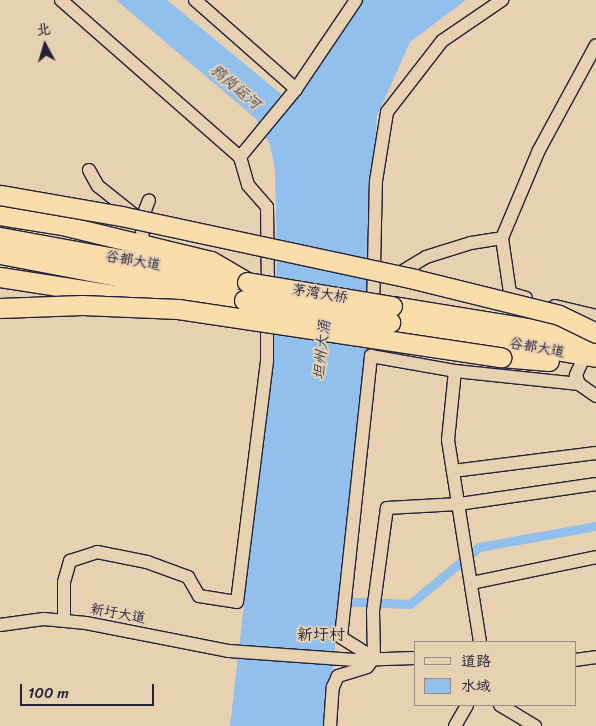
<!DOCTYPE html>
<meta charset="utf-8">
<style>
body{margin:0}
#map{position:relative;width:596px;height:726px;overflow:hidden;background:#e8d1b1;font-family:Sriracha,"LXGW WenKai TC",sans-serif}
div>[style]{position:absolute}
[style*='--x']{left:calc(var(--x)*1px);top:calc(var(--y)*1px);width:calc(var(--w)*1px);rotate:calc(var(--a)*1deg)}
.water>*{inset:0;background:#92c0ed}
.canal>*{height:9px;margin:-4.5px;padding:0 4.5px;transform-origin:4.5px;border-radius:4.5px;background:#92c0ed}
.roads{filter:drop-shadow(1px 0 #22223b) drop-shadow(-1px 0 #22223b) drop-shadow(0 1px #22223b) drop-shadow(0 -1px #22223b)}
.minor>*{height:12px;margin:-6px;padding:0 6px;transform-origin:6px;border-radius:6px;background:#e8d1b1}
.highway>*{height:19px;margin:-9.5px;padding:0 9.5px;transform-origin:9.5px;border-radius:9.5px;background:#faddab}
.bridges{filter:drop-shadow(1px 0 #22223b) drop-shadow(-1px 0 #22223b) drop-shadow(0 1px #22223b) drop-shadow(0 -1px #22223b)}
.highway-bridge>*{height:19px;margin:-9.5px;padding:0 9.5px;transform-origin:9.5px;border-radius:9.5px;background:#faddab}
span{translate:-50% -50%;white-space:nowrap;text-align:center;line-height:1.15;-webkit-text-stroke:4px #e8d1b1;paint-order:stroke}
.street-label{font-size:14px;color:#22223b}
.water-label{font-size:15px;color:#38425f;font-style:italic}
.quarter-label{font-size:16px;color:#22223b}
.legend{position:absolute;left:414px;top:641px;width:162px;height:65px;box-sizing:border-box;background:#e8d1b1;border:1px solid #998b82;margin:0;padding:6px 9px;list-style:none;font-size:15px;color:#22223b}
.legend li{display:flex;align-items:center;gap:10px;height:25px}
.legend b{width:25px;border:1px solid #998b82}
.north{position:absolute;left:20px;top:20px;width:50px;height:50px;-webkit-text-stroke:4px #e8d1b1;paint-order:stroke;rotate:354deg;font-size:14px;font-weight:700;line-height:20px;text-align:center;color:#22223b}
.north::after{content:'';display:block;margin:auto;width:18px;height:22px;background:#22223b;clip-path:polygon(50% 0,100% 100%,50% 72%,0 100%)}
.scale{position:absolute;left:20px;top:684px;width:134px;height:22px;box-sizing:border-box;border:2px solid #22223b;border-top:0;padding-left:6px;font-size:15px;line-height:18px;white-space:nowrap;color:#22223b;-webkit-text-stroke:4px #e8d1b1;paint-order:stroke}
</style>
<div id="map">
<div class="water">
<div style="clip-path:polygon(116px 0,167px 0,292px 103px,362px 0,466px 0,410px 42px,377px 116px,369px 238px,368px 351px,326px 726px,230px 726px,273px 355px,277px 255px,275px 169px,270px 145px,256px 119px)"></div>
</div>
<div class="canal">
<div style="--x:338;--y:601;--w:72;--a:2.4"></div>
<div style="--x:410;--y:604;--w:89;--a:-39.6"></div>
<div style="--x:479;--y:547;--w:119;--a:-10.2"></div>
</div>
<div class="roads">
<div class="minor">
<div style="--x:61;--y:0;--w:238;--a:41.3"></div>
<div style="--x:240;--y:157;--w:29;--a:74"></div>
<div style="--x:248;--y:185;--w:29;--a:49"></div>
<div style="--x:267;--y:207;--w:86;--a:89.3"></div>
<div style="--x:195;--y:0;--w:135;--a:41.4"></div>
<div style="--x:240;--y:157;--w:88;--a:-50.5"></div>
<div style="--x:296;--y:89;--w:107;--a:-56"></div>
<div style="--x:89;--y:170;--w:18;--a:61"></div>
<div style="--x:98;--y:186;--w:50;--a:38.5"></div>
<div style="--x:144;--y:247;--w:26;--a:-97"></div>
<div style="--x:141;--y:221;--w:22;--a:-69"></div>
<div style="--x:393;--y:277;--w:39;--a:-31"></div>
<div style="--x:426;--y:257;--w:47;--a:-17.3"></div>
<div style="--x:471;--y:243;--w:31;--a:-9"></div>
<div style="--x:526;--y:298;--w:17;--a:-163"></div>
<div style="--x:510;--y:293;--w:56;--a:-98.3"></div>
<div style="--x:502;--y:238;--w:95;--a:-67.2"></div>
<div style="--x:539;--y:150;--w:119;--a:-61.5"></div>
<div style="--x:555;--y:306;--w:42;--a:13.7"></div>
<div style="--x:373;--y:311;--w:130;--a:-88.7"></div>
<div style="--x:376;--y:181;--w:70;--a:-80.9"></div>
<div style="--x:387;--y:112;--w:90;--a:-52.2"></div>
<div style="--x:442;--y:41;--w:73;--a:-34.3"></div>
<div style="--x:588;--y:349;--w:29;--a:115"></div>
<div style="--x:576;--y:375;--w:9;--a:72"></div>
<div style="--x:579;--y:384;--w:21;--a:35"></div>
<div style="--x:455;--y:371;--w:69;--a:95.8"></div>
<div style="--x:448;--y:440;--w:205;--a:81"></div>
<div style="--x:453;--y:471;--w:144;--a:-7.2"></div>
<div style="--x:472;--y:583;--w:127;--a:-11.8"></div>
<div style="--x:64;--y:621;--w:39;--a:-90"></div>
<div style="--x:64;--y:582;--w:22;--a:-74"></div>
<div style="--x:70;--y:561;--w:28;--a:-18"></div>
<div style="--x:97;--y:552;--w:51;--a:11.3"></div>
<div style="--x:147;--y:562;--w:44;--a:20.1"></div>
<div style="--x:188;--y:577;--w:22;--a:60"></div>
<div style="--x:199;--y:596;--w:38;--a:9"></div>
<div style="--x:237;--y:602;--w:244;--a:-82.9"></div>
<div style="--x:267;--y:360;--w:44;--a:-90"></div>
<div style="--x:0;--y:625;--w:44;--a:-7.8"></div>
<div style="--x:44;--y:619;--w:42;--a:5.4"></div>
<div style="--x:86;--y:623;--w:146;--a:11.1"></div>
<div style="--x:229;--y:651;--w:126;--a:4.1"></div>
<div style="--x:355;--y:660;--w:60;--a:-1.9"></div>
<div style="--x:374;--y:658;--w:39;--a:-148"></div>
<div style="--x:341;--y:637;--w:283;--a:-83.9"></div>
<div style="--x:371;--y:356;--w:85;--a:10.1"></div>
<div style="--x:455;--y:371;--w:125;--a:6"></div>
<div style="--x:575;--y:660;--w:21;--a:-8"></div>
<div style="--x:500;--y:705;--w:41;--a:31"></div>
<div style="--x:330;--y:726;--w:39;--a:-86"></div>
<div style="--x:333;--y:687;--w:12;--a:-66"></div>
<div style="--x:338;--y:676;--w:30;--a:-17"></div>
<div style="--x:367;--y:667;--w:11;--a:-52"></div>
<div style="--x:374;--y:658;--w:47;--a:-91.2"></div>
<div style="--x:373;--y:611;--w:104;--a:-82.3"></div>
<div style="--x:387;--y:508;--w:72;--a:-3.2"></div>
<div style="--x:459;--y:504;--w:138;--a:-8.3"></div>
<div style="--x:455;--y:726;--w:24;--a:-60"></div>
</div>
<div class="highway">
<div style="--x:0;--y:215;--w:63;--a:9.2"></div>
<div style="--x:62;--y:225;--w:153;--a:13.6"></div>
<div style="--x:211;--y:261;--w:42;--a:30.3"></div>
<div style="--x:0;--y:237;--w:238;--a:10.4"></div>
<div style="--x:0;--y:254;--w:248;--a:10.7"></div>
<div style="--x:0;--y:277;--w:116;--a:8.9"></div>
<div style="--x:115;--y:295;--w:73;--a:3.9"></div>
<div style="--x:392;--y:306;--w:207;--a:9.2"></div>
<div style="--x:390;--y:322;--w:209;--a:9.6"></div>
<div style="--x:501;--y:357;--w:48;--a:4.8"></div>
</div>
</div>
<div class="bridges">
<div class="highway-bridge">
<div style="--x:0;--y:195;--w:123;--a:9.8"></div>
<div style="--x:121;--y:216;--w:300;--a:12.1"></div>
<div style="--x:414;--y:279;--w:149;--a:13.9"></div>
<div style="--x:559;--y:315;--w:41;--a:25.9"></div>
<div style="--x:247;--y:282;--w:147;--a:9.4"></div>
<div style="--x:244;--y:300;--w:148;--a:8.6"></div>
<div style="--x:0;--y:308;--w:82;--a:-2.1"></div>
<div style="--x:82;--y:305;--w:96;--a:2.4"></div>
<div style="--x:178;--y:309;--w:327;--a:8.5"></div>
</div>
</div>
<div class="street-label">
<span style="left:133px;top:261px;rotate:10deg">谷都大道</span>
<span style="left:320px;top:294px;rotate:9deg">茅湾大桥</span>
<span style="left:537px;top:348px;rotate:10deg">谷都大道</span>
<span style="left:118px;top:614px;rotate:10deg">新圩大道</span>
</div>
<div class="water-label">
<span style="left:235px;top:87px;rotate:40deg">鸦岗运河</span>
<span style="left:322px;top:350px;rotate:-84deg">坦州大涌</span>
</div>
<div class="quarter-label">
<span style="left:321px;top:635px">新圩村</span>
</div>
<ul class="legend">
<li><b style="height:6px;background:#e8d1b1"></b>道路</li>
<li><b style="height:14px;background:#92c0ed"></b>水域</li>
</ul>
<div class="north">北</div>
<div class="scale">100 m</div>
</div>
